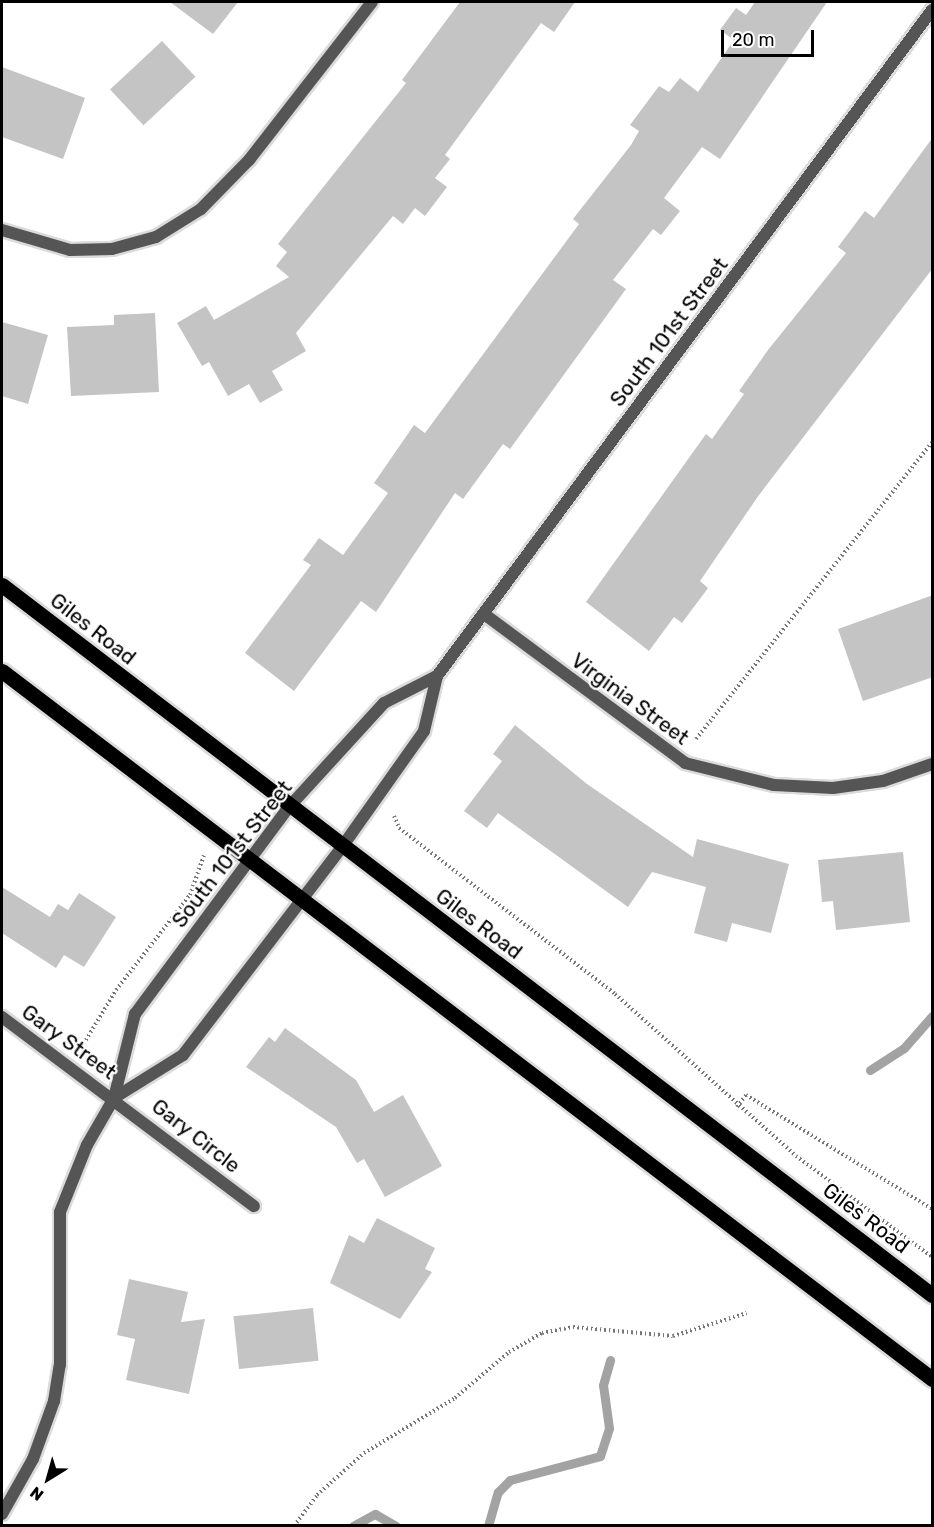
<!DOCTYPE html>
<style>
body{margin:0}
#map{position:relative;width:934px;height:1527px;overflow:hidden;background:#fff;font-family:Rubik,sans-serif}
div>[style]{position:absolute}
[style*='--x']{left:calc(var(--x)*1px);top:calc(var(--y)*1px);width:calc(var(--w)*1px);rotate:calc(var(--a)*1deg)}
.stream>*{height:9px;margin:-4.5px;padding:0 4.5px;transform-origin:4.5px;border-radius:4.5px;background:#a3a3a3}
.building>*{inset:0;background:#c4c4c4;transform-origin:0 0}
.path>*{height:4px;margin-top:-2px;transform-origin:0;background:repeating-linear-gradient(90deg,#777 0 1.5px,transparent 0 4.5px)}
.roads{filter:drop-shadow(2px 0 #dbdbdb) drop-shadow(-2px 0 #dbdbdb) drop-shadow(0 2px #dbdbdb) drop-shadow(0 -2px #dbdbdb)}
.minor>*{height:12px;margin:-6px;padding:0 6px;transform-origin:6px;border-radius:6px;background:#555}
.primary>*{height:15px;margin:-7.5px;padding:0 7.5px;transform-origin:7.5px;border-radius:7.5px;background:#000}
span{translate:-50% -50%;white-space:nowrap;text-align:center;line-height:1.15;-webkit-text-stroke:4.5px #fff;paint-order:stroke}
.street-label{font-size:21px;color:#000}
.frame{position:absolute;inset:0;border:3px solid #000;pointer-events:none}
.north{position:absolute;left:18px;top:1449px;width:60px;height:60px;-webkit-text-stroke:4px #fff;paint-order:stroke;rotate:217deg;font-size:16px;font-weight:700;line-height:24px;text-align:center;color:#000}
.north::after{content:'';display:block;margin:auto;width:21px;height:27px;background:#000;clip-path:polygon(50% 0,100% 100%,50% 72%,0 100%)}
.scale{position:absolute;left:721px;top:30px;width:93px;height:27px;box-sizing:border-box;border:3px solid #000;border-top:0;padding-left:8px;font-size:18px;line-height:21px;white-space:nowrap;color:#000;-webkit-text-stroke:4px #fff;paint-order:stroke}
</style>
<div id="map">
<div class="stream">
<div style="--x:870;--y:1070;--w:40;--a:-32.9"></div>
<div style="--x:904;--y:1048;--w:43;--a:-48.8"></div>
<div style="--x:353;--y:1526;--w:25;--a:-29"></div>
<div style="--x:375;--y:1514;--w:24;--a:30"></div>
<div style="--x:488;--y:1526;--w:35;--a:-74"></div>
<div style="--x:498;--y:1492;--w:17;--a:-45"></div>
<div style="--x:510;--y:1480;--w:93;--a:-14.9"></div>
<div style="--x:600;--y:1456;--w:29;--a:-72"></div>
<div style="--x:609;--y:1428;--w:43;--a:-97.9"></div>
<div style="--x:603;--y:1385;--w:26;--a:-74"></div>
</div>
<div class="building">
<div style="clip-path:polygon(170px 2px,238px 2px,213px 34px)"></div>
<div style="clip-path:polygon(460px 2px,575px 2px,554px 32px,541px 23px,445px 155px,450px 159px,435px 178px,447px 187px,425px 216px,415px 208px,403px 224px,393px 216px,296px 333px,306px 351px,272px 371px,283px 390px,260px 403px,249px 384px,228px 396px,209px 362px,202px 366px,177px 323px,206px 306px,214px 320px,289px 277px,276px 266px,287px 252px,278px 244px,406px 83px,402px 80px)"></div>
<div style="clip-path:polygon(755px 2px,827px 2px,720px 159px,702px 147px,664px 198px,680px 211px,661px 235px,653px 229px,613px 280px,626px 289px,510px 449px,503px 444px,463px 499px,455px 493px,376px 612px,361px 601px,294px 691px,245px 653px,311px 565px,303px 560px,319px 538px,343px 555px,388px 493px,374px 483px,414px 425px,425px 433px,579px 224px,573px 219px,631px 145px,639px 131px,630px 125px,659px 86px,669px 92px,680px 78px,698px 92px,734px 40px,720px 30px,736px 8px,746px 15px)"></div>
<div style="left:162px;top:41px;width:49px;height:71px;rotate:47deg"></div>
<div style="clip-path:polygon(2px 67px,85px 98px,63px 159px,2px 137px)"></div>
<div style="clip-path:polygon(933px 137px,933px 268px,759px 495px,700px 581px,708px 588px,682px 623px,674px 617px,649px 651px,586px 602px,706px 434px,712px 439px,744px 394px,739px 391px,768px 350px,846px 253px,838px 247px,865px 211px,874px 218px)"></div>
<div style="clip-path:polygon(155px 313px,159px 392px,71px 396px,67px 327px,114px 325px,114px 315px)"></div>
<div style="clip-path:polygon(2px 322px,48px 335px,28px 404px,2px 396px)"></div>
<div style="clip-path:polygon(933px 595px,933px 677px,863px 701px,838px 629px)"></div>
<div style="clip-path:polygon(515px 725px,587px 784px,693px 857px,697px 839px,789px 864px,771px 933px,732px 923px,727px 942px,694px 933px,706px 887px,652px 872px,628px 907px,498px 813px,487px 828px,464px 811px,502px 761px,493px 754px)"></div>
<div style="clip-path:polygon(903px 852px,910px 922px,836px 930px,833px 901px,822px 902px,818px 860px)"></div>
<div style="clip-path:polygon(2px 887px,50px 917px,58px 904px,68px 910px,79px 893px,116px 917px,84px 967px,64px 955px,56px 968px,2px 933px)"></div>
<div style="clip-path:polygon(285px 1028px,356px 1080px,374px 1112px,403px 1095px,442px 1166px,385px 1197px,364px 1159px,357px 1163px,336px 1127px,246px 1067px,269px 1037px,275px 1042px)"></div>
<div style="clip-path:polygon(377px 1218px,435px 1248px,425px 1269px,432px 1272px,400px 1319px,330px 1283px,349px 1235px,364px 1243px)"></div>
<div style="clip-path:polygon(129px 1279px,188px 1292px,181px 1322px,205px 1319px,189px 1394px,126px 1380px,135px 1339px,117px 1335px)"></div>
<div style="left:313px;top:1308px;width:53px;height:80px;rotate:84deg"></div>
</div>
<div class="path">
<div style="--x:696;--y:739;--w:379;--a:-51.5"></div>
<div style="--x:394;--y:816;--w:13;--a:67"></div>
<div style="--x:399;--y:828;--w:272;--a:37.5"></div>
<div style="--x:615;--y:994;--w:243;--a:41.8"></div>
<div style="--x:796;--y:1156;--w:169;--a:36.6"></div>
<div style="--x:86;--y:1040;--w:58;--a:-59"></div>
<div style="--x:116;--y:990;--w:120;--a:-52.1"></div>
<div style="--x:190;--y:895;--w:42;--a:-70.7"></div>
<div style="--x:737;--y:1107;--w:15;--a:-53"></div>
<div style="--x:746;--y:1095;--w:218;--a:31.5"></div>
<div style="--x:294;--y:1526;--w:39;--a:-53"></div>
<div style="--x:317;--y:1495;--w:63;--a:-41.8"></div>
<div style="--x:364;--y:1453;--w:106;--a:-31.1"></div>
<div style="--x:455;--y:1398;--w:71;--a:-40.4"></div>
<div style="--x:509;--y:1352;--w:38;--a:-30"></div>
<div style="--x:542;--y:1333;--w:32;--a:-11"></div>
<div style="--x:573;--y:1327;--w:100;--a:5.1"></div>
<div style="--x:673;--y:1336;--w:77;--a:-17.3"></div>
</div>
<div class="roads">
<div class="minor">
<div style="--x:2;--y:230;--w:71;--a:16.4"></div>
<div style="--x:70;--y:250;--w:42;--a:-1.4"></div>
<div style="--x:112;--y:249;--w:46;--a:-15.3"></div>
<div style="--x:156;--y:237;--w:53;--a:-31.9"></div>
<div style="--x:201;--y:209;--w:69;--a:-45.6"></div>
<div style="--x:249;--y:160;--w:200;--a:-52.1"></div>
<div style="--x:484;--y:614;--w:250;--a:36.5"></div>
<div style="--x:685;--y:763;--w:92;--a:13.9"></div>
<div style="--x:774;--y:785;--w:59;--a:2.9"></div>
<div style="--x:833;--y:788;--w:50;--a:-8"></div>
<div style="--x:883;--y:781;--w:52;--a:-19.1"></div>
<div style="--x:2;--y:1017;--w:315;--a:36.9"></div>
<div style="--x:114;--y:1098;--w:81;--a:-31.9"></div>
<div style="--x:183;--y:1055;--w:262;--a:-52.6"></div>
<div style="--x:342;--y:847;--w:142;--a:-54.7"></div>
<div style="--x:424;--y:731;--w:57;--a:-76.7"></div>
<div style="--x:437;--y:676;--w:830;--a:-53.38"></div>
<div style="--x:2;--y:1514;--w:63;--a:-60.6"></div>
<div style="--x:33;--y:1459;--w:62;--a:-70.1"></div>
<div style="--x:54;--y:1401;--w:36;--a:-81"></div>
<div style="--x:60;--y:1365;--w:153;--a:-90"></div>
<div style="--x:60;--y:1212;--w:72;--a:-68.1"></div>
<div style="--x:87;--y:1145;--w:54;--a:-60.1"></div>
<div style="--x:114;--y:1098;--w:87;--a:-76"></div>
<div style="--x:135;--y:1014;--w:258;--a:-53.4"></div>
<div style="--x:289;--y:807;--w:141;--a:-47.6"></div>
<div style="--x:384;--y:703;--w:59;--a:-27"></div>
</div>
<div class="primary">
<div style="--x:2;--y:585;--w:1170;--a:37.36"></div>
<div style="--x:2;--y:671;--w:1169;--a:37.28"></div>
</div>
</div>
<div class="street-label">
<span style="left:669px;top:332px;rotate:-53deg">South 101st Street</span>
<span style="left:93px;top:629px;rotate:38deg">Giles Road</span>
<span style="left:630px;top:699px;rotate:36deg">Virginia Street</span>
<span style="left:232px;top:854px;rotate:-52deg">South 101st Street</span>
<span style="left:479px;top:924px;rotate:37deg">Giles Road</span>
<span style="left:69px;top:1042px;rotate:36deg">Gary Street</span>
<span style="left:196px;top:1136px;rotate:38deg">Gary Circle</span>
<span style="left:866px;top:1218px;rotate:37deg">Giles Road</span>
</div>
<div class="frame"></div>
<div class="north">N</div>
<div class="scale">20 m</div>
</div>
